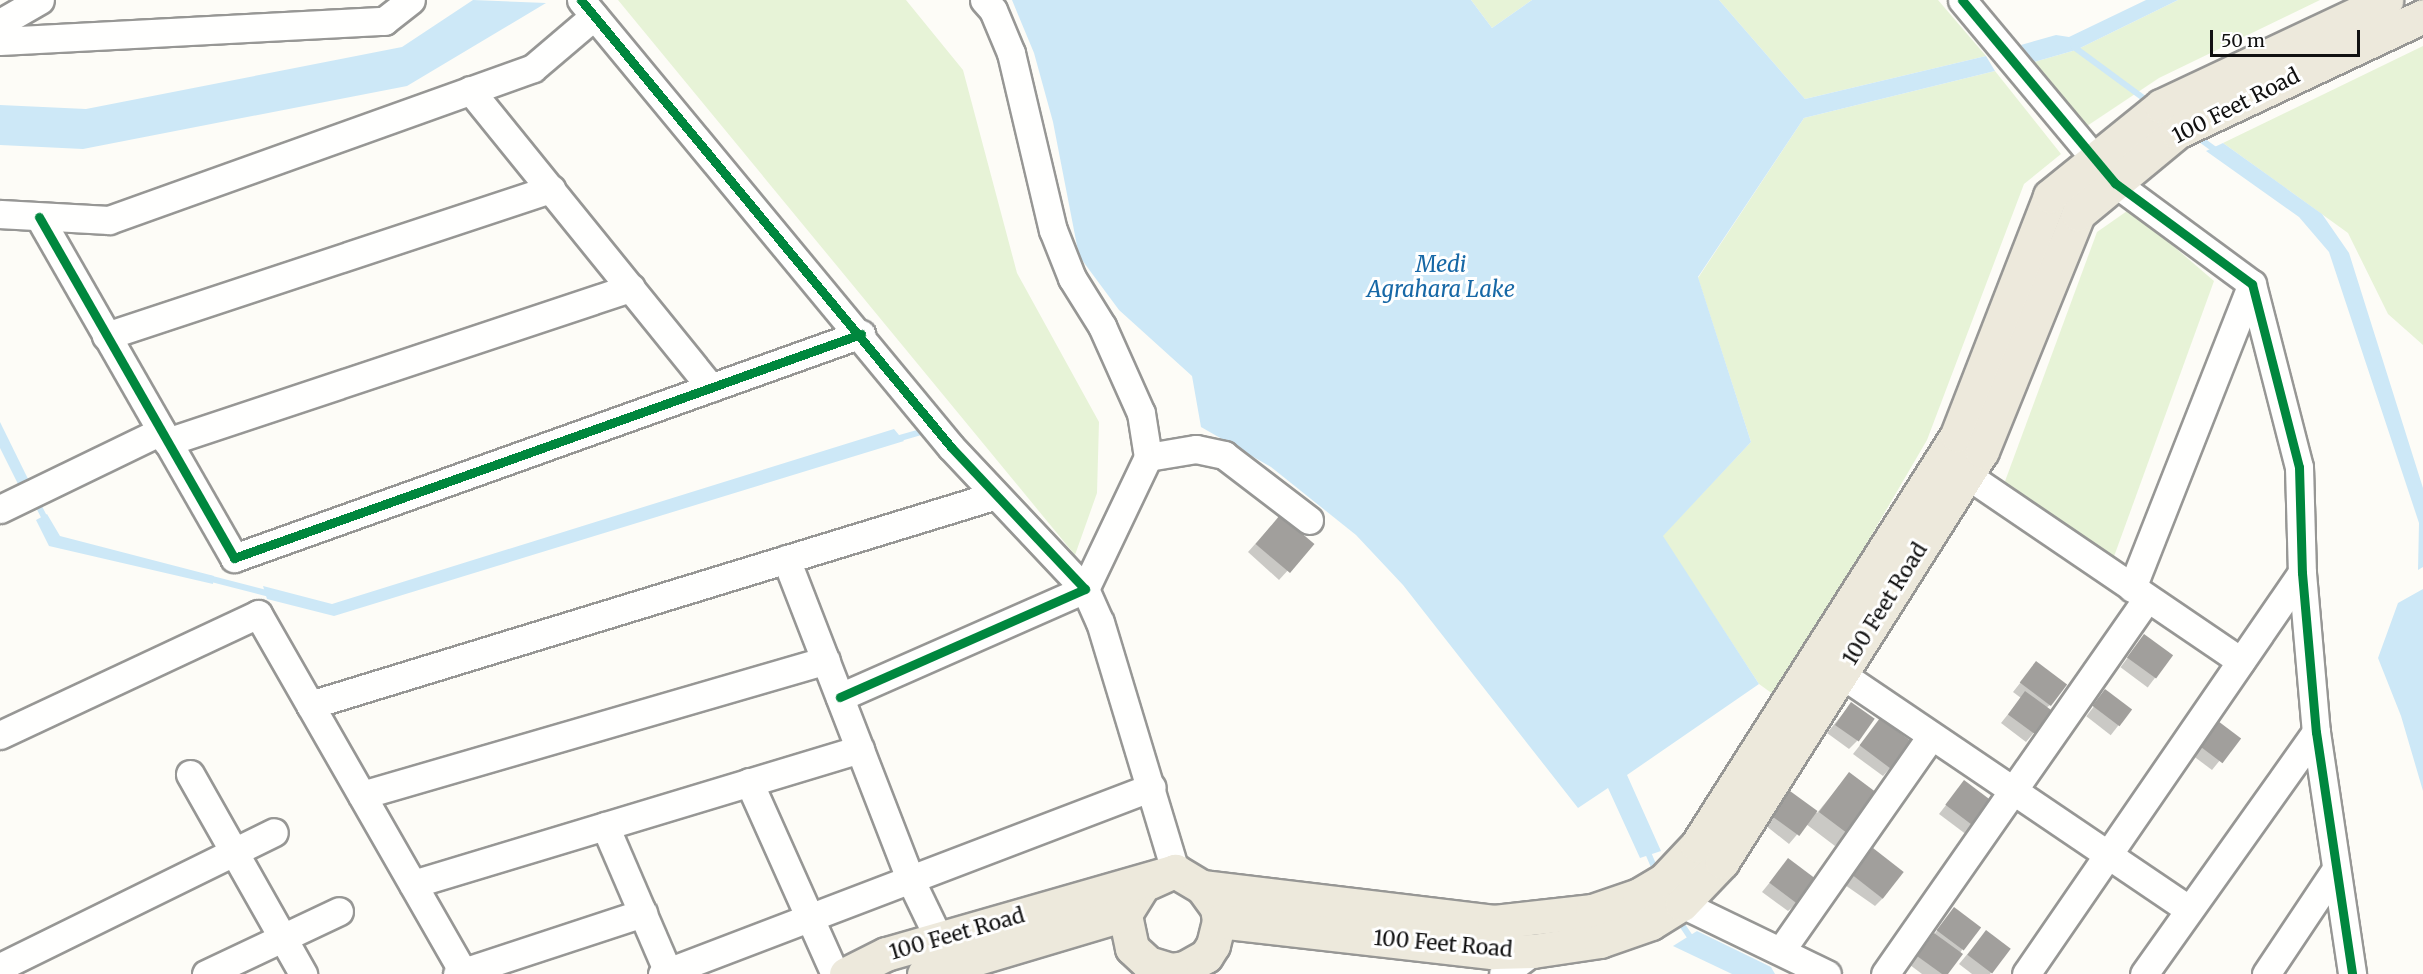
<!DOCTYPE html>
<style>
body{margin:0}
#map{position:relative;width:2423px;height:974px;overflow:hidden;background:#fdfcf7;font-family:Merriweather,serif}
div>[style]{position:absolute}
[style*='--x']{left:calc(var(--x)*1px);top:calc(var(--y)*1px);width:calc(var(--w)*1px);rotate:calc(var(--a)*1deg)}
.green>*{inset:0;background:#e7f3d7}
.water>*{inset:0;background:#cde8f7}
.shadow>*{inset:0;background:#0003;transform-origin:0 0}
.stream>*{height:6px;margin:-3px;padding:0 3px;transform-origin:3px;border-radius:3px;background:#cde8f7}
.building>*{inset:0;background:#a19f9c;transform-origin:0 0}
.roads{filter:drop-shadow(2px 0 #979795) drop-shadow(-2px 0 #979795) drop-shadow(0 2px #979795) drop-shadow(0 -2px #979795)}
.minor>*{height:27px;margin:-13.5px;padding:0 13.5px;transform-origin:13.5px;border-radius:13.5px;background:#fffffe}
.major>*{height:33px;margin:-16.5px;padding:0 16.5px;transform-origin:16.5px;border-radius:16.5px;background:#ede9dc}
.cycleway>*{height:9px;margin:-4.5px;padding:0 4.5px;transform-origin:4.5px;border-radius:4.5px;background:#00873e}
span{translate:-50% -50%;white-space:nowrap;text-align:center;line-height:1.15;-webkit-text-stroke:6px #fff;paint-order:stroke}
.street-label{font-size:21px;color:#111}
.water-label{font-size:22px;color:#1768a6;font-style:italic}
.scale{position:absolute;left:2210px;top:30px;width:150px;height:27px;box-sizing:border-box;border:3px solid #111;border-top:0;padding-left:8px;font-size:18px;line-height:21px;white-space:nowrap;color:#111;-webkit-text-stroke:4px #fff;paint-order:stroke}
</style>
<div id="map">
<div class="green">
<div style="clip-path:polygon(618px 0,906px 0,963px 70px,1017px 273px,1099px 422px,1097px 493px,1075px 555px)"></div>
<div style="clip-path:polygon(1471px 0,1532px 0,1492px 28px)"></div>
<div style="clip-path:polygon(1719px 0,1938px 0,1986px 56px,1805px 99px)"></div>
<div style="clip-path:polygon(2178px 0,2320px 0,2159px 78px,2087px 126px,2034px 62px,2076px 50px)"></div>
<div style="clip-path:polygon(2423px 46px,2423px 345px,2388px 314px,2348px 233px,2223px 143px)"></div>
<div style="clip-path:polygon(1995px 71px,2061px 154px,2024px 184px,1927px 440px,1777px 697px,1759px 684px,1662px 536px,1751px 442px,1698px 278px,1804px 118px)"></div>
<div style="clip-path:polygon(2130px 209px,2214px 281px,2112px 562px,2004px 484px,2097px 232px)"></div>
</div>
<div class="water">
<div style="clip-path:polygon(473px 0,546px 3px,407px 86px,83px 149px,0 145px,0 105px,86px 109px,402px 47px)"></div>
<div style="clip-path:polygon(1012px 0,1471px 0,1492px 28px,1532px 0,1719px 0,1805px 99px,1986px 56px,1995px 71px,1804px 118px,1698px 277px,1751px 442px,1663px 536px,1759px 684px,1627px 775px,1661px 851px,1640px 858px,1608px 788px,1578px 808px,1403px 585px,1356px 535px,1271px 467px,1201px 427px,1192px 376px,1119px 310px,1079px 256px,1053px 122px,1034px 53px)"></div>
<div style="clip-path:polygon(2146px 0,2178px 0,2076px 50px,2034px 62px,2021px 45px,2056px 35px,2069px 37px)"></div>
<div style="clip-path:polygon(2223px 143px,2322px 214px,2349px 253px,2423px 488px,2423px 567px,2418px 570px,2419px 523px,2329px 252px,2299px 217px,2206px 151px)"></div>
<div style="clip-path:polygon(0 422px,30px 483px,20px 488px,0 448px)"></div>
<div style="clip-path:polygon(894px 429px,904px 441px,334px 616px,267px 599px,263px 586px,332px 604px)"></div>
<div style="clip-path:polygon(47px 514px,60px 536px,214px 576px,213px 584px,49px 546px,36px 520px)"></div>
<div style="clip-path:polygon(2423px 589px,2423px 791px,2401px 716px,2378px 658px,2398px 603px)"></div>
<div style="clip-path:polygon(1697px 931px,1771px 967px,1775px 974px,1732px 974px,1673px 946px)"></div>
</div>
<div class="shadow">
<div style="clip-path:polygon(1272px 525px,1312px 544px,1279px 580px,1248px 552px)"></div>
<div style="left:2144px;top:636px;width:34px;height:39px;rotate:37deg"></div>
<div style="clip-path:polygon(2036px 663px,2050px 705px,2046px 708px,2051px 712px,2026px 742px,2001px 723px,2021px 698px,2013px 692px)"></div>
<div style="left:2106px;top:691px;width:31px;height:32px;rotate:38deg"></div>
<div style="clip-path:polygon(1851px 704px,1857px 741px,1849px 749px,1827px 733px)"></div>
<div style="clip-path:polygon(1880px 720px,1891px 767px,1883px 776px,1853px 754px)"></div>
<div style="clip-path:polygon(2238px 738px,2212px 770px,2184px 749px)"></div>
<div style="clip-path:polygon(1849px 774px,1848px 834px,1835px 846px,1806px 824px,1789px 844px,1765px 825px,1790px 793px,1817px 813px)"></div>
<div style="clip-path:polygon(1964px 782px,1976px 827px,1967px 835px,1939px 814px)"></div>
<div style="clip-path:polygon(1873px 850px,1883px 898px,1875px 906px,1845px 885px)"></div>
<div style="clip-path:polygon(1788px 860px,1797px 903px,1788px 911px,1762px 892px)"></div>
<div style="clip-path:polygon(1954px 909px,1962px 950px,1946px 974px,1922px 974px,1910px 965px)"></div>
<div style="clip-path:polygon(1986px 932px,2009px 949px,1990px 974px,1972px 974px,1959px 964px)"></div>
</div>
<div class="stream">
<div style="--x:2074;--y:47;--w:93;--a:36.3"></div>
<div style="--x:2196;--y:136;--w:29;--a:36"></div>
<div style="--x:893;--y:440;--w:35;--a:-16"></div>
<div style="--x:36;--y:501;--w:22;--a:63"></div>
<div style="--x:208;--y:578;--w:64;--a:14.5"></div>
<div style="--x:1646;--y:848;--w:26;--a:67"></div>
<div style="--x:1678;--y:919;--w:25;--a:56"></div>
</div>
<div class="building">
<div style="left:1280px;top:515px;width:45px;height:38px;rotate:40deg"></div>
<div style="left:2144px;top:634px;width:36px;height:29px;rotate:36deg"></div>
<div style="left:2036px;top:661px;width:39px;height:27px;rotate:37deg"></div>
<div style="left:2105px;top:689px;width:34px;height:21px;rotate:37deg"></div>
<div style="left:2025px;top:691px;width:34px;height:29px;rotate:36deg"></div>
<div style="left:1851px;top:702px;width:29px;height:28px;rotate:35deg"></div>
<div style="left:2210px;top:715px;width:39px;height:31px;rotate:37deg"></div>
<div style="left:1880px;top:718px;width:40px;height:34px;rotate:37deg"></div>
<div style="left:1849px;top:772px;width:38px;height:50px;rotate:37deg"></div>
<div style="left:1964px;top:780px;width:39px;height:31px;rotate:37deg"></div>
<div style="left:1790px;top:791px;width:34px;height:31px;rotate:36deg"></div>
<div style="left:1873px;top:848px;width:39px;height:34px;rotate:38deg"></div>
<div style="left:1788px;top:858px;width:35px;height:31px;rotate:37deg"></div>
<div style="left:1954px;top:907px;width:34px;height:29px;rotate:37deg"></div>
<div style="left:1986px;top:930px;width:31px;height:31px;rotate:37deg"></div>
<div style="clip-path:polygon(1934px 933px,1963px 954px,1948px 974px,1942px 974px,1917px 956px)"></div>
</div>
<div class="roads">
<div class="minor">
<div style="--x:581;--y:0;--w:580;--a:50.38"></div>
<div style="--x:951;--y:447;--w:195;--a:46.7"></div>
<div style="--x:1085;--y:589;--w:268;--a:156.2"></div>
<div style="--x:984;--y:0;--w:13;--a:48"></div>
<div style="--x:993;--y:10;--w:47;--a:67.3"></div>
<div style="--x:1011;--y:53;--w:182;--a:76.7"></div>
<div style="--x:1053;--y:230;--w:52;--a:68.4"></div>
<div style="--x:1072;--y:278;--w:57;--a:58"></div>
<div style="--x:1102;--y:326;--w:95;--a:65.9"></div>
<div style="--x:1141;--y:413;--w:45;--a:81"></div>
<div style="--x:1148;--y:457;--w:146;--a:115.5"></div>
<div style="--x:1085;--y:589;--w:36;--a:66"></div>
<div style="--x:1100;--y:622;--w:260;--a:73.2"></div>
<div style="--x:1962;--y:0;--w:239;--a:50.1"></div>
<div style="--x:2115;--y:183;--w:170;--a:36.4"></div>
<div style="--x:2252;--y:284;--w:189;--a:75.6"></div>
<div style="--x:2299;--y:467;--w:106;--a:88.4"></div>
<div style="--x:2302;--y:573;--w:160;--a:85"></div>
<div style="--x:2316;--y:732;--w:245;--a:81.5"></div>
<div style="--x:0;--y:23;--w:46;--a:-29.9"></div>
<div style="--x:0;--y:41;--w:385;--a:-3"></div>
<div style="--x:384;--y:21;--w:34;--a:-38"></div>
<div style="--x:470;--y:90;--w:383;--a:51"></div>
<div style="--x:0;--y:214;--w:109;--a:3.2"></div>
<div style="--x:109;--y:220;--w:450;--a:-19.7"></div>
<div style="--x:533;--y:68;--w:80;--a:-40.4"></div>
<div style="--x:39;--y:217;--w:393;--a:60.2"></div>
<div style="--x:234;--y:558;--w:666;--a:-19.66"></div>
<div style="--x:106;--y:336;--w:469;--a:-18.3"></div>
<div style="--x:167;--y:442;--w:489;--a:-18.4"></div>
<div style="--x:1148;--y:457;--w:49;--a:-9.5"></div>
<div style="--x:1196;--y:449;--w:29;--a:12"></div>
<div style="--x:1224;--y:455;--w:107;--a:37.4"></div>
<div style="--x:1967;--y:475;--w:331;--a:34.2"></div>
<div style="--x:0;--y:509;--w:179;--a:-25.8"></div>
<div style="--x:786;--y:559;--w:345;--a:68.8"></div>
<div style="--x:911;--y:881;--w:64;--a:64.2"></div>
<div style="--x:2132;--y:588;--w:327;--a:-68.5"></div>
<div style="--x:1841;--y:674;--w:420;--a:34.1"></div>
<div style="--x:310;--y:705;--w:714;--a:-17.01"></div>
<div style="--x:0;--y:735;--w:285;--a:-25.1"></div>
<div style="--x:258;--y:614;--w:415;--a:60.2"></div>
<div style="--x:190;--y:774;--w:230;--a:60.5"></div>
<div style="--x:749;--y:782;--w:210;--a:65.9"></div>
<div style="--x:362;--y:795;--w:483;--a:-16.2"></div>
<div style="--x:605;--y:826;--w:159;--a:66.7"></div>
<div style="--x:413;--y:884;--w:467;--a:-16.8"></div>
<div style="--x:1682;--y:904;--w:161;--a:25.8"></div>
<div style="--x:1782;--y:949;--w:260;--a:-55"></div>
<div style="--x:0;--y:967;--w:305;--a:-26.2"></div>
<div style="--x:206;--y:974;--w:147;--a:-25.3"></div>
<div style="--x:457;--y:974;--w:196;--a:-18.2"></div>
<div style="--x:662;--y:974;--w:524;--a:-20.89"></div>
<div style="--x:1503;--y:974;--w:38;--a:-37"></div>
<div style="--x:1885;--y:974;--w:457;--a:-55.1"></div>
<div style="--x:2026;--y:974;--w:487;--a:-55.5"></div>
<div style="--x:2144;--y:974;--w:297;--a:-54.6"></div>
<div style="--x:2266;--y:974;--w:126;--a:-56.3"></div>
</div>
<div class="major">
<div style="--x:1175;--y:871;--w:31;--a:31"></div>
<div style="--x:1202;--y:887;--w:26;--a:54"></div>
<div style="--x:1217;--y:908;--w:13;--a:81"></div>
<div style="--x:1219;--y:921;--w:25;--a:104"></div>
<div style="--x:1213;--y:945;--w:13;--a:122"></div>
<div style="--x:1206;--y:956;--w:25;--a:151"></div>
<div style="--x:1184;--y:968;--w:13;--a:171"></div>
<div style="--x:1171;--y:970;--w:24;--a:-163"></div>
<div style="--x:1148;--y:963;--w:22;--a:-137"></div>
<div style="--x:1132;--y:948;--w:35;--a:-102"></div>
<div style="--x:1125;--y:914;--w:34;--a:-58"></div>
<div style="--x:1143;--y:885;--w:35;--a:-24"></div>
<div style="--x:1202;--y:887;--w:294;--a:6.8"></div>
<div style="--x:1494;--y:922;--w:99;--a:-6.4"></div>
<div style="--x:1592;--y:911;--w:50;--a:-18.8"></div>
<div style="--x:1639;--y:895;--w:29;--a:-31"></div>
<div style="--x:1664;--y:880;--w:48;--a:-46.7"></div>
<div style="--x:1697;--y:845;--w:485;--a:-57.6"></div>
<div style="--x:1957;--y:435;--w:256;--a:-68.7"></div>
<div style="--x:2050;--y:196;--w:143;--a:-39"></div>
<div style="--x:2161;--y:106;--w:249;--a:-25.2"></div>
<div style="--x:1219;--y:921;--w:276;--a:6.5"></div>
<div style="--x:1493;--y:952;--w:40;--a:-1.4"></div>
<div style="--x:1533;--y:951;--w:68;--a:-8.5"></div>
<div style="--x:1600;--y:941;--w:54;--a:-19.4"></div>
<div style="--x:1651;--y:923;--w:36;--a:-32"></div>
<div style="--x:1682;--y:904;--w:58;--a:-46.4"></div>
<div style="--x:1722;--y:862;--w:486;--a:-57.7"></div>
<div style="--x:1982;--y:451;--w:256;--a:-67.9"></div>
<div style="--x:2078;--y:214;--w:129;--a:-39.6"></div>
<div style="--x:2177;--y:132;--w:272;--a:-25.2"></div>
<div style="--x:846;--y:974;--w:45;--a:-26.6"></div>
<div style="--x:886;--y:954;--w:301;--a:-16"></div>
<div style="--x:924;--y:974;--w:210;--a:-16.6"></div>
</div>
</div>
<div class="cycleway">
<div style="--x:581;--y:0;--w:580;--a:50.38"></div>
<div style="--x:951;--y:447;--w:195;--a:46.7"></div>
<div style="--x:1085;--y:589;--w:268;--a:156.2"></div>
<div style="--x:1962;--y:0;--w:239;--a:50.1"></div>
<div style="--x:2115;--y:183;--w:170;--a:36.4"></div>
<div style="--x:2252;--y:284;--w:189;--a:75.6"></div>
<div style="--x:2299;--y:467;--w:106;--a:88.4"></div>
<div style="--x:2302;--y:573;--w:160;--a:85"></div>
<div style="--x:2316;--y:732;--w:245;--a:81.5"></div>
<div style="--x:39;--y:217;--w:393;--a:60.2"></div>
<div style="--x:234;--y:558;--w:666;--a:-19.66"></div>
</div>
<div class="street-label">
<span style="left:2236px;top:106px;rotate:-27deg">100 Feet Road</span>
<span style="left:1885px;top:604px;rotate:-58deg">100 Feet Road</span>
<span style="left:957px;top:934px;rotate:-16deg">100 Feet Road</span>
<span style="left:1443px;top:944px;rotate:5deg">100 Feet Road</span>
</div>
<div class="water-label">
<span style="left:1441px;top:277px">Medi<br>Agrahara Lake</span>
</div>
<div class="scale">50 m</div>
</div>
